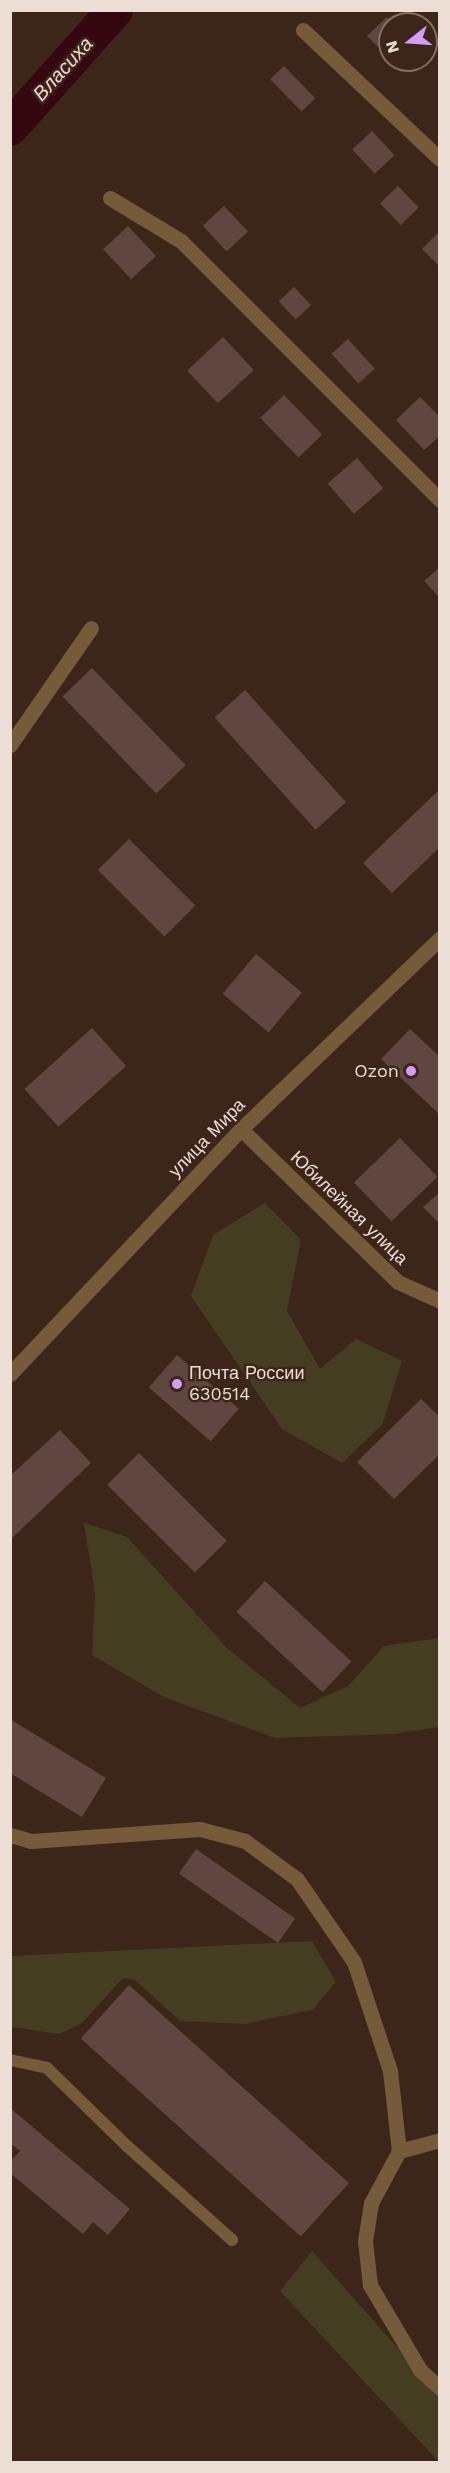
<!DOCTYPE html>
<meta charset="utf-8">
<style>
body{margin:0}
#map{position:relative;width:450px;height:2473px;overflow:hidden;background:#3b2619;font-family:"Work Sans",sans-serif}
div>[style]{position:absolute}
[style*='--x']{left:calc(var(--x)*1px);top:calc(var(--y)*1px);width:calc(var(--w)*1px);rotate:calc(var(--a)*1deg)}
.green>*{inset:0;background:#453d22}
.river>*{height:36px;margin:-18px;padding:0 18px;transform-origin:18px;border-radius:18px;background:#340711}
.building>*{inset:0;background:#604640;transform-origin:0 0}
.service>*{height:12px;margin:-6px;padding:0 6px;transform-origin:6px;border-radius:6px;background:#755b3a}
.minor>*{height:15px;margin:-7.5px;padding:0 7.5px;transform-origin:7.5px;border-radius:7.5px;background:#755b3a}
.tertiary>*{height:15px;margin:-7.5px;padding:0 7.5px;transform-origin:7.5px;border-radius:7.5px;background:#755b3a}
.dots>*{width:16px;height:16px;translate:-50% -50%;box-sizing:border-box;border:3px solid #3b2619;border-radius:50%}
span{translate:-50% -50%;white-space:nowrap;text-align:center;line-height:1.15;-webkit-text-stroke:5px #3b2619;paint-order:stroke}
.poi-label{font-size:18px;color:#ecded5}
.right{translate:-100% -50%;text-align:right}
.left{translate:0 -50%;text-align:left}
.street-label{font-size:18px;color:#ecded5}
.water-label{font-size:20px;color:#f7d3d6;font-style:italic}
.frame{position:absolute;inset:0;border:12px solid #ecded5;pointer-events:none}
.north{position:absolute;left:378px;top:12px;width:60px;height:60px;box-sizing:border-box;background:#3b2619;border:2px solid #827064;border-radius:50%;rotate:253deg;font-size:16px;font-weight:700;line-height:24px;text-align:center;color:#ecded5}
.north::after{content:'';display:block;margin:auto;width:21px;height:27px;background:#d49cfb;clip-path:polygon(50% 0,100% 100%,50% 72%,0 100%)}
</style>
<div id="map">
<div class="green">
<div style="clip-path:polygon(265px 1203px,301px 1240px,287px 1311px,320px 1369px,356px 1339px,402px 1361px,382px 1425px,342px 1463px,282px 1429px,191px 1296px,213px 1235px)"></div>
<div style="clip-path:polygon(84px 1523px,127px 1537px,227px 1648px,300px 1708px,348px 1686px,384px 1646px,439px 1638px,439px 1727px,394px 1734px,275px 1738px,164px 1697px,92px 1655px,95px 1593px)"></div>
<div style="clip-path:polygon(312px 1941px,336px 1982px,312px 2010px,245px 2024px,180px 2021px,135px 1980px,123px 1978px,82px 2023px,59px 2034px,11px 2027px,11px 1956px)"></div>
<div style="clip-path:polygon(312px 2251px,439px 2395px,439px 2462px,280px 2291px)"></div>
</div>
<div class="river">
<div style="--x:10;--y:128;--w:158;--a:-48.3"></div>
</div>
<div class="building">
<div style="clip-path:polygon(387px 17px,394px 24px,390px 24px,390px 59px,367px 36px)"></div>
<div style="left:284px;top:66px;width:45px;height:19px;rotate:46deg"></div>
<div style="left:372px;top:131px;width:33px;height:27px;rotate:47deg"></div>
<div style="left:398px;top:186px;width:30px;height:25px;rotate:46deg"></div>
<div style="left:224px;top:206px;width:35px;height:29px;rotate:47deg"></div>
<div style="left:128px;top:226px;width:41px;height:34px;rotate:47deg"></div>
<div style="clip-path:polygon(440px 231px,440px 267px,422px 249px)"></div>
<div style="left:294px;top:287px;width:25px;height:21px;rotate:47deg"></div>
<div style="left:223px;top:337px;width:45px;height:49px;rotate:47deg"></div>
<div style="left:348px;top:339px;width:40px;height:22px;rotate:48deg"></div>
<div style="left:284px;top:395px;width:55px;height:33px;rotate:46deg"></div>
<div style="clip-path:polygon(420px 397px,440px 417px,440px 436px,424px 450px,396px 420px)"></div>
<div style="left:357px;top:458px;width:40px;height:39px;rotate:49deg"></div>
<div style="clip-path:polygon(440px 567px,440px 598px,424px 581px)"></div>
<div style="left:92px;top:668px;width:135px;height:41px;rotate:46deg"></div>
<div style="left:245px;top:690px;width:151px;height:41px;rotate:48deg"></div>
<div style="clip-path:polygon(440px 789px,440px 847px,392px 893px,363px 863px)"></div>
<div style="left:129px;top:839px;width:94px;height:44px;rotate:45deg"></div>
<div style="left:256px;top:954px;width:60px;height:52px;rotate:40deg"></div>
<div style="left:92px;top:1028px;width:51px;height:91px;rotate:48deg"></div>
<div style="clip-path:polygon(410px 1029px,440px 1057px,440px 1115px,381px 1059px)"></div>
<div style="left:400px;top:1138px;width:54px;height:64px;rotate:46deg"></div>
<div style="clip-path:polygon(440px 1192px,440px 1224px,423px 1207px)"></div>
<div style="left:177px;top:1355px;width:82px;height:43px;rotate:41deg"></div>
<div style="clip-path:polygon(421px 1399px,440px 1417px,440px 1454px,394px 1499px,357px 1462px)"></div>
<div style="clip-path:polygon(60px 1430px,91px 1463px,10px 1540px,10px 1476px)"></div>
<div style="left:139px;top:1453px;width:124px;height:45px;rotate:45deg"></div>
<div style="left:265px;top:1581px;width:118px;height:42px;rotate:43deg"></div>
<div style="clip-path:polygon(10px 1719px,106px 1778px,82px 1817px,10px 1773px)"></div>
<div style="left:196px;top:1849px;width:121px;height:30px;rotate:35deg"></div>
<div style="left:129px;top:1985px;width:296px;height:72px;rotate:42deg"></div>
<div style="clip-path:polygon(10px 2108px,130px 2209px,108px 2235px,93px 2222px,83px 2234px,10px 2173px,10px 2162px,20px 2151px,10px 2143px)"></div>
</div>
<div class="service">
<div style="--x:10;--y:2060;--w:38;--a:12"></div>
<div style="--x:47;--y:2068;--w:112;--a:44.3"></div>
<div style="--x:127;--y:2146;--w:141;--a:41.8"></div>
</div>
<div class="minor">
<div style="--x:303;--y:30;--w:188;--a:43.3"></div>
<div style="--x:110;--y:198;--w:83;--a:31.2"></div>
<div style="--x:181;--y:241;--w:366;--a:45"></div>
<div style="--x:10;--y:745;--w:142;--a:-55.3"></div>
<div style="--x:241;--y:1129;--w:219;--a:44.3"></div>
<div style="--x:398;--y:1282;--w:46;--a:24.3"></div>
<div style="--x:10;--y:1835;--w:22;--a:16"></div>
<div style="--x:31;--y:1841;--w:169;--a:-4.1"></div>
<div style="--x:200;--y:1829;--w:47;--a:14.9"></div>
<div style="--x:245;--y:1841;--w:64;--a:36.2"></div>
<div style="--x:297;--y:1879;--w:101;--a:55.5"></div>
<div style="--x:354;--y:1962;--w:115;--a:71.7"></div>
<div style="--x:390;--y:2071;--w:81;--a:83.6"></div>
<div style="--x:399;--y:2151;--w:59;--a:118.3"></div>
<div style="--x:371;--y:2203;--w:38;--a:99"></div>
<div style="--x:365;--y:2241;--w:44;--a:83.5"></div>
<div style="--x:370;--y:2285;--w:99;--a:59.5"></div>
<div style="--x:420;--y:2370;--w:27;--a:42"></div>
<div style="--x:399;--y:2151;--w:42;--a:-15"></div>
</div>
<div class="tertiary">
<div style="--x:10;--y:1374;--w:337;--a:-46.7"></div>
<div style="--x:241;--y:1129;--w:276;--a:-43.8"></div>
</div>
<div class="dots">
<div style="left:411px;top:1071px;background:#d49cfb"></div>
<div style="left:177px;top:1384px;background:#d49cfb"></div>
</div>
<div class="poi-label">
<span class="right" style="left:399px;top:1071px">Ozon</span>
<span class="left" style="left:189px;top:1384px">Почта России<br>630514</span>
</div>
<div class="street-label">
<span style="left:207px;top:1138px;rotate:-46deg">улица Мира</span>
<span style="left:349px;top:1208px;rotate:44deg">Юбилейная улица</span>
</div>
<div class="water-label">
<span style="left:63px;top:69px;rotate:-48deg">Власиха</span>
</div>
<div class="frame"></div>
<div class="north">N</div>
</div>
